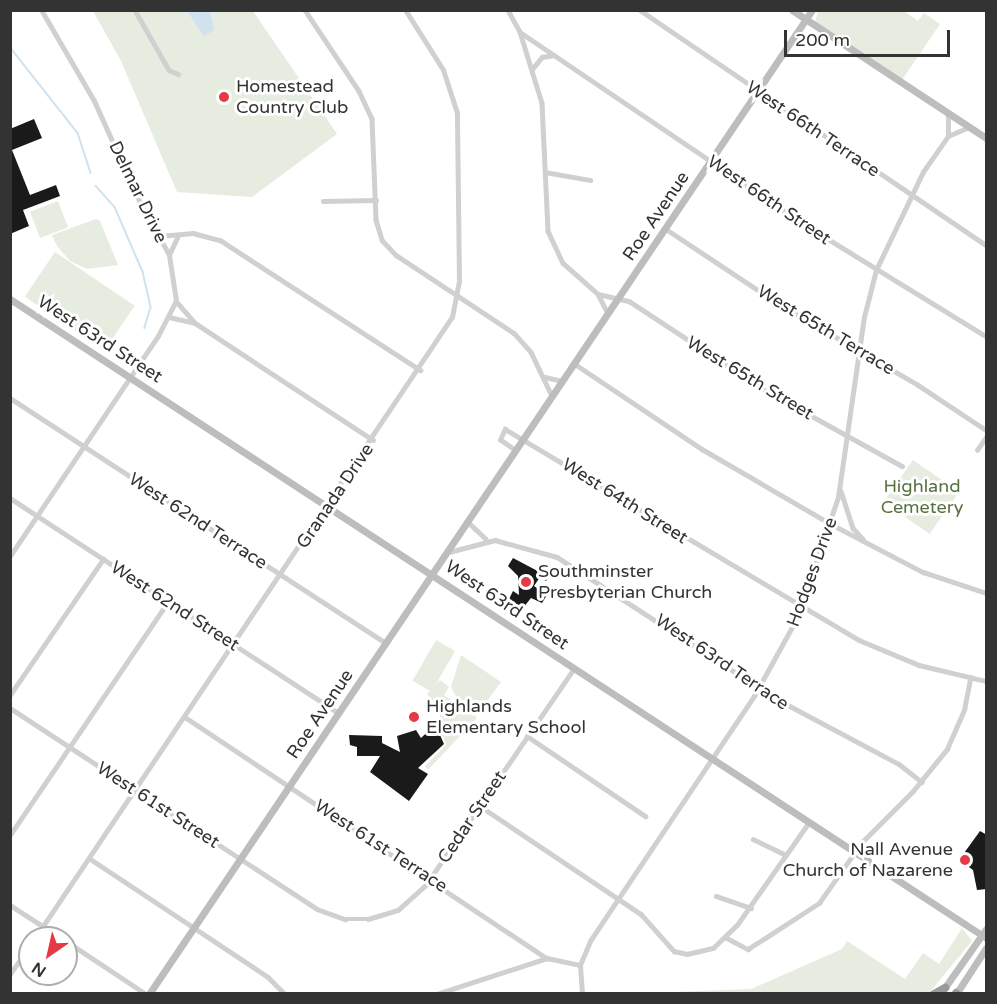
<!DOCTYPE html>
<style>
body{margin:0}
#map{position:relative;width:997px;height:1004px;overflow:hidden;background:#fff;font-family:"Varela Round",sans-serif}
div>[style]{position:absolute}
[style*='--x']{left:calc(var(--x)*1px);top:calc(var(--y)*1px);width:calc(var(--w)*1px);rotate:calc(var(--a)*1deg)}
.green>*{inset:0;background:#e6ecdf;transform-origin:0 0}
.water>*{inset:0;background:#cfe2ee}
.stream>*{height:1.5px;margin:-0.75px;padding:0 0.75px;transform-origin:0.75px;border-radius:0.75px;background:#cfe2ee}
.building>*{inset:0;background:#1a1a1a}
.street>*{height:4.5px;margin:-2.25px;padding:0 2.25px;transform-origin:2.25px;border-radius:2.25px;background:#d0d0d0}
.secondary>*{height:7px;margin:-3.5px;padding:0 3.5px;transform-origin:3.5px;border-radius:3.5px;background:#bdbdbd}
.highway>*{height:8px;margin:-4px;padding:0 4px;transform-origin:4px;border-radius:4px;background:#9a9a9a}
.dots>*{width:16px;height:16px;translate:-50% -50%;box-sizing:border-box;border:3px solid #fff;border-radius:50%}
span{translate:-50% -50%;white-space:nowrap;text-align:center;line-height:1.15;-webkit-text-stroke:6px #fff;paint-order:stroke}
.poi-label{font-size:18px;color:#333}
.left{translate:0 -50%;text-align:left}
.right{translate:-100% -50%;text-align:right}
.street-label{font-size:18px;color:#333}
.park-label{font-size:18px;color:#56703f}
.frame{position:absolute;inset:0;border:12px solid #333;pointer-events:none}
.north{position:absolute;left:18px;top:926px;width:60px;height:60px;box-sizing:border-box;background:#fff;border:2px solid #adadad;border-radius:50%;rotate:214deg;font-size:16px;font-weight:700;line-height:24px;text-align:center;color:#333}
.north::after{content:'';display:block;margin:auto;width:21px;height:27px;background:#e63946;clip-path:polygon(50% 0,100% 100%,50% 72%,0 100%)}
.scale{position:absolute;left:784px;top:30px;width:166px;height:27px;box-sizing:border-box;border:3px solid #333;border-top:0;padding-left:8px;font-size:18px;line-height:21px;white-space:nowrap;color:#333;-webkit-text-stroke:4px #fff;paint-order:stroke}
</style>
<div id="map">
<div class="green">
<div style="clip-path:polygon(93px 11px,253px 11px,337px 134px,252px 197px,177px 192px,121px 61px)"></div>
<div style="clip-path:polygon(818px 11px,904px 11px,918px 21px,924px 13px,940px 24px,902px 80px,815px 23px)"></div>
<div style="left:58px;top:201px;width:28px;height:30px;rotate:69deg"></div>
<div style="clip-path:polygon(96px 219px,100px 221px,118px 265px,87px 269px,70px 261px,57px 246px,52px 235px)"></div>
<div style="left:55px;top:252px;width:96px;height:54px;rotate:34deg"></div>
<div style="left:913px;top:460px;width:56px;height:51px;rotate:35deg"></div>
<div style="left:436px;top:640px;width:22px;height:47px;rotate:30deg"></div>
<div style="clip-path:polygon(461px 655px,501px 682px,476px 716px,459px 702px,451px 687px)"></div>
<div style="clip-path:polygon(440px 680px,449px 687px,444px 695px,477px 718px,428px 770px,425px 766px,446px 745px,438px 722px,441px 712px,433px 710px,436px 704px,427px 694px)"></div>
<div style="clip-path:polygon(962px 928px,972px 941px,929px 993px,622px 994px,751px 989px,842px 949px,847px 941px,905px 979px,923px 953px,939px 964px)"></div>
</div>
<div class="water">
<div style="clip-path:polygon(187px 11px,210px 11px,214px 30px,204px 36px)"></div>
</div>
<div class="stream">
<div style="--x:10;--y:47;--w:110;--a:51.7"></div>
<div style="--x:78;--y:133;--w:42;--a:72"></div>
<div style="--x:96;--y:186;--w:28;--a:48"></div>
<div style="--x:115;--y:207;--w:71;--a:66.7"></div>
<div style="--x:143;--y:272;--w:36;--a:77"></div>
<div style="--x:151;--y:307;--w:22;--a:106"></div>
</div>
<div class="building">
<div style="clip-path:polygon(34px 119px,42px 138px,12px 150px,30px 195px,56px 185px,60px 196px,23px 210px,29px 226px,10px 234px,10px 129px)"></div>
<div style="clip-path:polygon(513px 558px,549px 577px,546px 581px,540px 577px,534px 586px,547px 595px,542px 603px,531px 598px,523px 608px,509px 599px,513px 591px,519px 595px,518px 576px,508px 566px)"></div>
<div style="clip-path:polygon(438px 722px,444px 729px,440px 735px,444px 744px,418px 768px,428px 774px,409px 801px,370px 772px,380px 756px,357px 756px,357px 747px,350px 745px,349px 735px,382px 736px,382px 743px,400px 752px,397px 736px,416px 730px,421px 738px)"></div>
<div style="clip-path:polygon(980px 831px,987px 835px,987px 889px,977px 890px,973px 870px,959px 860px)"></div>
</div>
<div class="street">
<div style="--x:135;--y:10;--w:69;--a:60.5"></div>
<div style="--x:169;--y:70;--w:10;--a:24"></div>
<div style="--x:305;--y:10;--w:97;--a:56.3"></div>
<div style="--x:359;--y:91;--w:31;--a:65"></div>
<div style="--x:372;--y:119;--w:101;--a:87.7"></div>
<div style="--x:376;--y:220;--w:21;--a:73"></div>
<div style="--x:382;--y:240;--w:21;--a:47"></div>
<div style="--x:396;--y:255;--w:141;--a:33.5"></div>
<div style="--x:514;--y:333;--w:25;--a:48"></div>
<div style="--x:531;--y:352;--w:49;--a:64.5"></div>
<div style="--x:508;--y:10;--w:25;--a:61"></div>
<div style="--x:520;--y:32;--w:346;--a:34.1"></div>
<div style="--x:807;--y:226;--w:210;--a:31.6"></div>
<div style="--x:640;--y:10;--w:418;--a:34.2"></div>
<div style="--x:520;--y:32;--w:74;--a:72.8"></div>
<div style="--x:542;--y:103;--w:128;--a:87.3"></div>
<div style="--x:548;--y:231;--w:35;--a:65"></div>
<div style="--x:563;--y:263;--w:47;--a:41.5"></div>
<div style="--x:598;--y:294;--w:22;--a:63"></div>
<div style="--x:533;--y:68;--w:14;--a:-51"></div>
<div style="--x:542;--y:57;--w:12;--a:-9"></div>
<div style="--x:948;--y:136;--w:23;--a:-90"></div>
<div style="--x:545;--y:172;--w:46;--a:10.1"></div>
<div style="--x:323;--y:201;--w:53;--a:-1.1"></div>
<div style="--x:666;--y:229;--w:136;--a:33.6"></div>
<div style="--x:779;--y:304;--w:161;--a:30.2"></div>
<div style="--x:918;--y:385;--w:82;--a:33.5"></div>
<div style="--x:159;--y:236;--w:34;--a:-5"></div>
<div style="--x:193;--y:233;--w:28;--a:15"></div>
<div style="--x:220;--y:240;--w:239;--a:33"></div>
<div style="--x:169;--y:255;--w:19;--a:-65"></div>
<div style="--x:598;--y:294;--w:32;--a:13"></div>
<div style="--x:629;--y:301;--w:160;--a:33.3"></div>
<div style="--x:763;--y:389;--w:159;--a:29"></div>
<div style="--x:176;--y:301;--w:29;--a:49"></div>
<div style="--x:195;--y:323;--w:213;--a:33.3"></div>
<div style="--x:169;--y:317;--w:27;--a:13"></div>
<div style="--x:575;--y:364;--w:153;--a:33.8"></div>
<div style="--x:702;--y:449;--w:149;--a:30.2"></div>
<div style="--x:831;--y:524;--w:104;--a:27.6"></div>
<div style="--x:923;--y:572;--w:66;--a:18.4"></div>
<div style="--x:545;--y:377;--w:17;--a:13"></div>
<div style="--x:10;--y:398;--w:449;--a:33.1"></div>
<div style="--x:977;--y:450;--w:16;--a:-55"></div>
<div style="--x:516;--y:451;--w:19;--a:-145"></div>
<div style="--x:500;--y:440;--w:12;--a:-66"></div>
<div style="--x:505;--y:429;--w:412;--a:30.8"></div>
<div style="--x:859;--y:640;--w:65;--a:22.6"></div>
<div style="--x:919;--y:665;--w:69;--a:13.4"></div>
<div style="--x:841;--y:491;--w:39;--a:72"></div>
<div style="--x:853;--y:528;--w:15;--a:48"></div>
<div style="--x:10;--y:498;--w:393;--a:33.2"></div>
<div style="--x:469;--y:523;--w:23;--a:43"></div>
<div style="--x:449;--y:552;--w:48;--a:-14.6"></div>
<div style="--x:495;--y:540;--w:64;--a:15.3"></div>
<div style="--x:557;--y:557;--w:257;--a:32.9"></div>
<div style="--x:773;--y:697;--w:143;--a:28"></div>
<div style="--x:899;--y:764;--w:29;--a:38"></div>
<div style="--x:10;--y:556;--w:265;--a:-56.1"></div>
<div style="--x:158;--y:336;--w:39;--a:-63"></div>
<div style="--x:176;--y:301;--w:47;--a:-98.7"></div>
<div style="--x:169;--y:255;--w:60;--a:-119.1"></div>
<div style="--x:140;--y:203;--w:112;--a:-114.3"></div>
<div style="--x:94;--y:101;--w:105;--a:-120.2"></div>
<div style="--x:10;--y:695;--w:165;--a:-55.6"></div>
<div style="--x:10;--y:708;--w:367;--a:33.2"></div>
<div style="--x:317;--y:909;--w:30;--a:20"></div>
<div style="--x:345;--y:919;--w:23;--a:0"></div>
<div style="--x:368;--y:919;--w:31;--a:-17"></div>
<div style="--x:398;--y:910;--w:36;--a:-42"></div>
<div style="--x:425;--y:886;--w:264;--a:-55.6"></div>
<div style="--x:185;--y:717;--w:435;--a:33.7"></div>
<div style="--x:547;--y:958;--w:34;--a:12"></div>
<div style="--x:527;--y:736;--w:143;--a:34.1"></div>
<div style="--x:480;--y:806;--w:194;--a:33.9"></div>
<div style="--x:641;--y:914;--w:50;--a:48.3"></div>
<div style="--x:674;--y:951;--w:13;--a:13"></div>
<div style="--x:687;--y:954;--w:27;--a:-13"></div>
<div style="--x:713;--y:948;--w:33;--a:-44"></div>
<div style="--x:737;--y:925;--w:126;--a:-55"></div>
<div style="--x:10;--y:835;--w:282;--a:-55.9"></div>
<div style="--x:753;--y:839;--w:34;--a:26"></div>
<div style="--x:89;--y:858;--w:215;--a:33.6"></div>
<div style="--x:268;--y:977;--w:24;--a:45"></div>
<div style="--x:716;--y:896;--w:37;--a:19"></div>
<div style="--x:10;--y:905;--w:61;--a:32.9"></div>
<div style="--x:725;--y:937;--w:26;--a:28"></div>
<div style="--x:748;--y:949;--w:85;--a:-32.9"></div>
<div style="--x:819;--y:903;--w:75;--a:-54.8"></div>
<div style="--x:862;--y:842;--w:72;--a:-45"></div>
<div style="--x:913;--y:791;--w:54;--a:-51"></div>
<div style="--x:947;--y:749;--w:43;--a:-66.4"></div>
<div style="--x:964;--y:710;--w:33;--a:-79"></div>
<div style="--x:35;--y:938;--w:748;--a:-56.12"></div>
<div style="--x:452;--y:317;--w:36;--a:-79"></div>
<div style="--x:459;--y:282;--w:169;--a:-90.7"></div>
<div style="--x:457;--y:113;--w:45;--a:-108"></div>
<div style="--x:443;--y:70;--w:71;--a:-122.3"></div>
<div style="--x:66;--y:941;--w:96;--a:33.5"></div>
<div style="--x:10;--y:974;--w:35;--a:-55"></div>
<div style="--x:437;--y:994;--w:116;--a:-18.1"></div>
<div style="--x:582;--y:994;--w:29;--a:-94"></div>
<div style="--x:580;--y:965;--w:26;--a:-67"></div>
<div style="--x:590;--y:941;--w:295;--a:-56.2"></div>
<div style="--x:754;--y:696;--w:87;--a:-61.1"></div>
<div style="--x:796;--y:620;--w:130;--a:-71.1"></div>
<div style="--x:838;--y:497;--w:182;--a:-81.8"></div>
<div style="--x:864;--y:317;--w:49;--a:-75.7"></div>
<div style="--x:876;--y:270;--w:109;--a:-64.4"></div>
<div style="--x:923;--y:172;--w:44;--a:-55.2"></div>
<div style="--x:948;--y:136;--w:23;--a:-23"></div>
</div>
<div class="secondary">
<div style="--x:792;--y:10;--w:232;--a:33.4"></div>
<div style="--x:10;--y:299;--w:1167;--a:33.21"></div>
<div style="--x:943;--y:990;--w:75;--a:-54.8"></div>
<div style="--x:149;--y:994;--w:1187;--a:-56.03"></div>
<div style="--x:956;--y:994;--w:55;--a:-56.9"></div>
</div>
<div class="highway">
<div style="--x:956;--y:993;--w:1;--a:45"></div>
<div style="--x:934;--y:994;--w:13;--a:-29"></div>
</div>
<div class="dots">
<div style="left:224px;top:97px;background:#e63946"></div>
<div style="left:526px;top:582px;background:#e63946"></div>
<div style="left:414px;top:717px;background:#e63946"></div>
<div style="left:965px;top:860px;background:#e63946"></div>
</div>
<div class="poi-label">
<span class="left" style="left:236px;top:97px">Homestead<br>Country Club</span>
<span class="left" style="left:538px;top:582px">Southminster<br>Presbyterian Church</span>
<span class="left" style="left:426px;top:717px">Highlands<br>Elementary School</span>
<span class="right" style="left:953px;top:860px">Nall Avenue<br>Church of Nazarene</span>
</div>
<div class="street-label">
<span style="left:813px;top:129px;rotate:34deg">West 66th Terrace</span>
<span style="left:138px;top:192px;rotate:64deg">Delmar Drive</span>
<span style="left:769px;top:200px;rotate:34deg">West 66th Street</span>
<span style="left:656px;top:216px;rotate:-56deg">Roe Avenue</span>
<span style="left:826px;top:330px;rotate:31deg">West 65th Terrace</span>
<span style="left:100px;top:339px;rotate:33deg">West 63rd Street</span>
<span style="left:750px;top:378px;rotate:31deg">West 65th Street</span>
<span style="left:335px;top:496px;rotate:-56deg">Granada Drive</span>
<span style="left:625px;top:501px;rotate:32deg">West 64th Street</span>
<span style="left:198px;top:521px;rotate:33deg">West 62nd Terrace</span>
<span style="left:812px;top:572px;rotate:-70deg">Hodges Drive</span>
<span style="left:507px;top:605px;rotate:34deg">West 63rd Street</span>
<span style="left:175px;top:606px;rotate:33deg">West 62nd Street</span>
<span style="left:722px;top:662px;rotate:34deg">West 63rd Terrace</span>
<span style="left:320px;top:714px;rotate:-56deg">Roe Avenue</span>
<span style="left:158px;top:805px;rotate:33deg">West 61st Street</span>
<span style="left:472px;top:817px;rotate:-56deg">Cedar Street</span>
<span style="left:381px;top:846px;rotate:33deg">West 61st Terrace</span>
</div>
<div class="park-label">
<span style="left:922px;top:497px">Highland<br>Cemetery</span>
</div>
<div class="frame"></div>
<div class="north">N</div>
<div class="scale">200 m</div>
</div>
